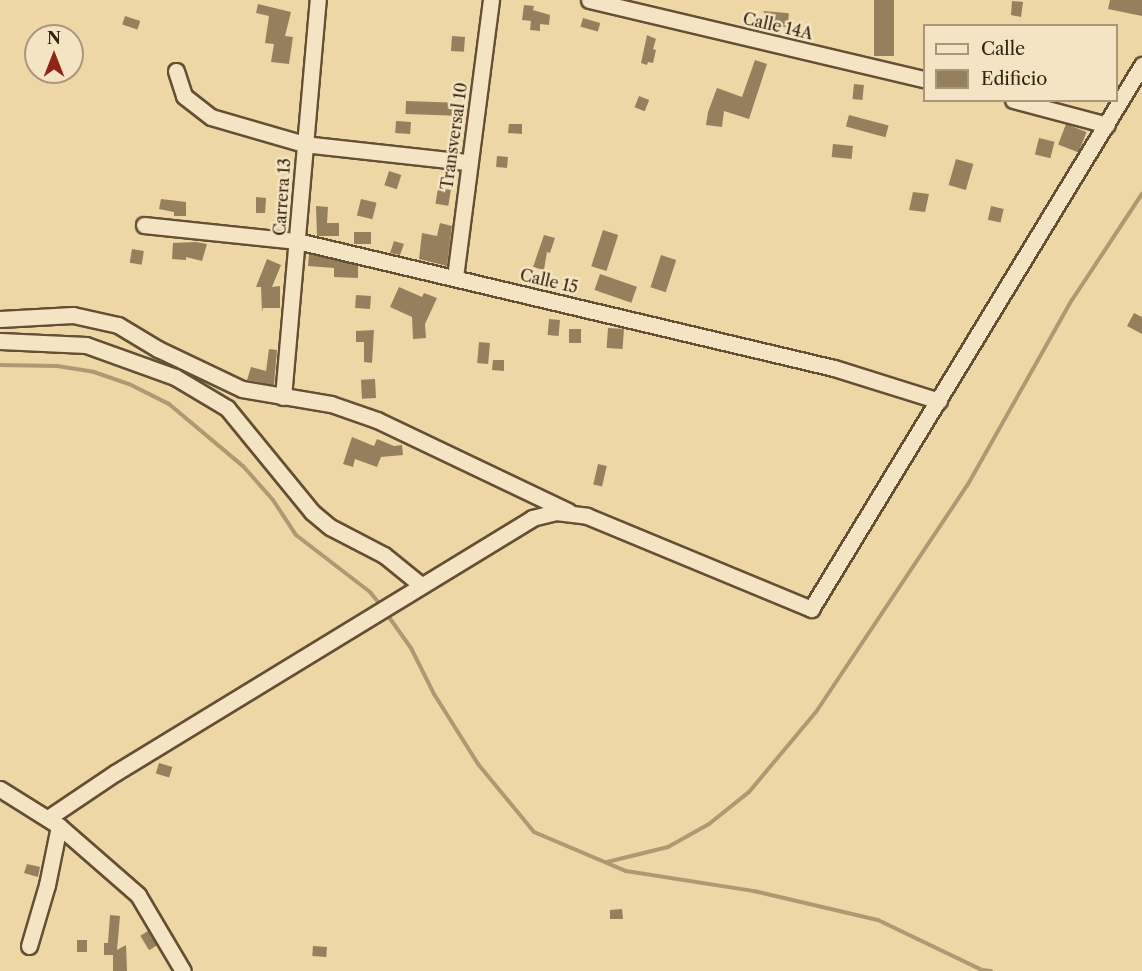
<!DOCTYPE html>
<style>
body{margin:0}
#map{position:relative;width:1142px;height:971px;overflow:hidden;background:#ecd7a5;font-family:"Libre Caslon Text",serif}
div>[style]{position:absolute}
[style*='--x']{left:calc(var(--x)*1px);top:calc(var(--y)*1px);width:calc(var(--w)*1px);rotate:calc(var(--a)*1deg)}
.stream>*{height:4px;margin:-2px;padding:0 2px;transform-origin:2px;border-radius:2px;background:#ae9972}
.building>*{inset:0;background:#95805d;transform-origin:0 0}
.roads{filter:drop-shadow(2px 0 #644f34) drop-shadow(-2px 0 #644f34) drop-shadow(0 2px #644f34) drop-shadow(0 -2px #644f34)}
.minor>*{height:15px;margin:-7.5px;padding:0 7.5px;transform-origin:7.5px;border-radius:7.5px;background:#f3e5c4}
span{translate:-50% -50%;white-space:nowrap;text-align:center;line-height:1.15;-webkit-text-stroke:5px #f3e5c4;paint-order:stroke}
.street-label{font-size:16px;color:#37220f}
.legend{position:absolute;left:923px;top:24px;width:195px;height:78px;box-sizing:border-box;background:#f3e5c4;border:2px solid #a8977c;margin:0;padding:8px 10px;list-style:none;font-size:18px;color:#37220f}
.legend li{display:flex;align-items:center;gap:12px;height:30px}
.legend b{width:30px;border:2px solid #a8977c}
.north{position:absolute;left:24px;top:24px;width:60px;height:60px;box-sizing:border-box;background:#f3e5c4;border:2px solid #a8977c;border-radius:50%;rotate:0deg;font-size:16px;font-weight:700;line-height:24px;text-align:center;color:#37220f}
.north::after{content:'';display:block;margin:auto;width:21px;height:27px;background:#8f2418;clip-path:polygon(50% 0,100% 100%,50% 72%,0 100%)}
</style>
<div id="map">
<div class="stream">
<div style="--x:0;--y:365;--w:57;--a:1"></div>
<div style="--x:57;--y:366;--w:37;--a:9"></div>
<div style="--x:94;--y:372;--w:37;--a:19"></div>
<div style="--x:129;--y:384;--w:45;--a:26.6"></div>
<div style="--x:169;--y:404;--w:97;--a:40"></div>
<div style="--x:243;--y:466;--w:45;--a:48.6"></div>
<div style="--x:273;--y:500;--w:42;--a:56.7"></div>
<div style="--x:296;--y:535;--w:93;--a:37.6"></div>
<div style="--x:370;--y:592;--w:19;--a:51"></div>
<div style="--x:386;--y:613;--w:43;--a:54.5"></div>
<div style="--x:411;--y:648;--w:51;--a:63.4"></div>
<div style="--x:434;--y:694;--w:83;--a:57.8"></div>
<div style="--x:478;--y:764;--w:88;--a:50.5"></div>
<div style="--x:534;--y:832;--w:100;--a:23"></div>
<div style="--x:626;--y:871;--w:130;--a:8.9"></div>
<div style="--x:754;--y:891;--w:127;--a:13.2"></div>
<div style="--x:878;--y:920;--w:115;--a:25.7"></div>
<div style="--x:982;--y:970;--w:9;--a:6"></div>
<div style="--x:607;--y:862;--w:63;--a:-13.8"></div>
<div style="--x:668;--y:847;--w:47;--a:-29.3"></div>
<div style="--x:709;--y:824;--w:51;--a:-38.7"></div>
<div style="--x:749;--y:792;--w:104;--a:-50.1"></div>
<div style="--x:816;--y:712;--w:272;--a:-56.3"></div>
<div style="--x:967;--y:486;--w:214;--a:-60.6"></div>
<div style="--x:1072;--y:300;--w:127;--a:-56.6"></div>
</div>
<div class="building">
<div style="left:874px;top:0;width:20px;height:56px"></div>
<div style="clip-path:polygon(1110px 0,1142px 0,1142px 16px,1108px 9px)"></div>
<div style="clip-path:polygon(1012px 1px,1023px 2px,1021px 17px,1011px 15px)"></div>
<div style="clip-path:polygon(258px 4px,291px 12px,285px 36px,293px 37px,289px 64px,271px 62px,274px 44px,265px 43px,269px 16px,256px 13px)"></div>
<div style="clip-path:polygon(524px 5px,534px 6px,533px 10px,550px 15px,549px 25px,540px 24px,540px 31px,530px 30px,531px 21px,522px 20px)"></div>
<div style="left:764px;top:11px;width:25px;height:14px;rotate:5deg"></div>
<div style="left:125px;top:16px;width:16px;height:9px;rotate:18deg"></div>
<div style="left:583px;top:18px;width:18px;height:9px;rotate:16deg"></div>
<div style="clip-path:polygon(647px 35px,656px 39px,653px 49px,656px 50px,653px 63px,648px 62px,647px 65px,641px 63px)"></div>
<div style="left:452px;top:36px;width:13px;height:15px;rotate:4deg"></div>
<div style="clip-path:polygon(755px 60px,767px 64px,749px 119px,724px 111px,722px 127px,706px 125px,708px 112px,717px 88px,742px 97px)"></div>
<div style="left:854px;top:84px;width:10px;height:15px;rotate:6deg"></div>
<div style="left:639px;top:96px;width:11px;height:12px;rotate:22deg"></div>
<div style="left:406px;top:101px;width:50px;height:13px;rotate:2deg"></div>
<div style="left:849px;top:115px;width:41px;height:12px;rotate:15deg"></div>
<div style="left:396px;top:121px;width:15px;height:12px;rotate:4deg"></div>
<div style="clip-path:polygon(509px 124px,522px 124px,522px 134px,508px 133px)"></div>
<div style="left:1066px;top:124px;width:22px;height:22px;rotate:21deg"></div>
<div style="left:1039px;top:138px;width:16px;height:17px;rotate:14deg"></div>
<div style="left:833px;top:144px;width:20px;height:13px;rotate:6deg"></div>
<div style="left:497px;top:156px;width:11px;height:11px;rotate:5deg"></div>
<div style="left:956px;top:159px;width:18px;height:27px;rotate:16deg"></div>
<div style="left:389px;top:171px;width:13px;height:15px;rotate:18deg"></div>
<div style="left:438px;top:188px;width:13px;height:16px;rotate:9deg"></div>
<div style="clip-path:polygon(913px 192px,929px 194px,925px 212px,909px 210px)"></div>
<div style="clip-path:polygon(256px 197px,266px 198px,265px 213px,256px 213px)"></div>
<div style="clip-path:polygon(161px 199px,186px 202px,186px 216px,174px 216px,174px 212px,159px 209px)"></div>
<div style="left:361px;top:199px;width:16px;height:17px;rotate:14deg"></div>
<div style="clip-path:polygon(316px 206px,328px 207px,327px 223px,339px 223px,339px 236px,317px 236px)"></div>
<div style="left:991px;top:206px;width:13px;height:14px;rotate:13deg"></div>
<div style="clip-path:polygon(440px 223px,452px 226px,447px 266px,419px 259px,422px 233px,437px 236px)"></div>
<div style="left:603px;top:230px;width:16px;height:38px;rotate:18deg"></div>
<div style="left:354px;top:232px;width:17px;height:12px"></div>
<div style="clip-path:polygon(544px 235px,555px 238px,550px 253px,547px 252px,544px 270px,533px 267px)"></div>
<div style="clip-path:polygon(394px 241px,404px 244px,400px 255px,390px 253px)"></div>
<div style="clip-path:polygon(196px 242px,207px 244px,202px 261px,186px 257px,186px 260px,172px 259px,173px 243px)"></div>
<div style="left:132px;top:249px;width:12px;height:14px;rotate:9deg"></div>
<div style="clip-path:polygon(309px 254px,358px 265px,358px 278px,334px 277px,334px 268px,308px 266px)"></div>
<div style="left:661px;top:255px;width:16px;height:34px;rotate:18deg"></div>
<div style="clip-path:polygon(267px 259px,281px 265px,272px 287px,280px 286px,280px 308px,263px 308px,262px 312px,261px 287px,256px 287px)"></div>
<div style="left:600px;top:274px;width:39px;height:17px;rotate:19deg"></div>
<div style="clip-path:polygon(399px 287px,422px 297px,424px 293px,437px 298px,425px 324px,426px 338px,413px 339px,412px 317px,390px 307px)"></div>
<div style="left:356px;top:295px;width:15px;height:13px;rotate:4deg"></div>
<div style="clip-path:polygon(1134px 313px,1142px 317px,1142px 334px,1127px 326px)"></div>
<div style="left:549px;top:319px;width:11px;height:16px;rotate:5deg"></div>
<div style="left:608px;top:328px;width:16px;height:20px;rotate:4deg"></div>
<div style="left:569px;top:329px;width:12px;height:14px"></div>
<div style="clip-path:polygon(374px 330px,372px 363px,364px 362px,364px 342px,356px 342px,356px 331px)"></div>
<div style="left:479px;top:342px;width:11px;height:21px;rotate:5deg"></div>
<div style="clip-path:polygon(269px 349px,277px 350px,274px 385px,247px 380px,251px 367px,266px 371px)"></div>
<div style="clip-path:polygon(493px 360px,504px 360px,504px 371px,492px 370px)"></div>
<div style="left:375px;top:379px;width:19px;height:14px;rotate:87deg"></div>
<div style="clip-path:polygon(352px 437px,374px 446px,377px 439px,394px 446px,402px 445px,403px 455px,381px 457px,377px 467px,355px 459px,353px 467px,343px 464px)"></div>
<div style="left:598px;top:464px;width:9px;height:21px;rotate:13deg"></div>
<div style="left:159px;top:763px;width:14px;height:11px;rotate:17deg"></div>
<div style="clip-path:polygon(27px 864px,40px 867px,38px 877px,24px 873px)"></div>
<div style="clip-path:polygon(622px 909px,623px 919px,610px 919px,610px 910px)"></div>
<div style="clip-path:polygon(110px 915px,120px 916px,117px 950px,126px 945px,127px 971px,113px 971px,113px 955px,104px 955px,104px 943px,108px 943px)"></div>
<div style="left:148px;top:931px;width:17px;height:9px;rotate:59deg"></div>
<div style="left:77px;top:940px;width:10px;height:12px"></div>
<div style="left:313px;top:946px;width:14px;height:10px;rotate:4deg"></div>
</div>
<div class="roads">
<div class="minor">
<div style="--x:589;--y:0;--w:344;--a:13.3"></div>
<div style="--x:176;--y:71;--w:26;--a:72"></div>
<div style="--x:184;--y:96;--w:34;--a:38"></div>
<div style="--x:211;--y:117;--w:97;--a:16.2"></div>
<div style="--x:304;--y:144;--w:165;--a:6.3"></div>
<div style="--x:1013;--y:100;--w:97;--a:14.9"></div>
<div style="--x:144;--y:225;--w:154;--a:6"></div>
<div style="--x:297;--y:241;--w:552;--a:13.31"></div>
<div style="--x:834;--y:368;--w:110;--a:17.4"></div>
<div style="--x:455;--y:277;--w:279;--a:-82.6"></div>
<div style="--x:0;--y:319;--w:73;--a:-3.1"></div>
<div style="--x:73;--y:315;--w:46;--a:12.5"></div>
<div style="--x:118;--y:325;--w:47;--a:31"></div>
<div style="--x:158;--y:349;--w:93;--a:25.5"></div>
<div style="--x:242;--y:389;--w:90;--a:9.6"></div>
<div style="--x:331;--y:404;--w:49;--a:19.2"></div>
<div style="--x:377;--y:420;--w:212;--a:25.5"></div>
<div style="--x:0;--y:341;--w:86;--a:2.7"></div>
<div style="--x:86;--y:345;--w:95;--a:19.8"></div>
<div style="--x:175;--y:377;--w:61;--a:30.8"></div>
<div style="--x:227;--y:408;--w:134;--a:50.7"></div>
<div style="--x:312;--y:512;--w:23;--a:40"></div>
<div style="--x:330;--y:527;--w:61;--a:27.4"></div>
<div style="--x:384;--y:555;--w:48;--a:39"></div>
<div style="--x:283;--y:397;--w:399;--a:-85"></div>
<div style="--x:0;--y:789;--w:70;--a:32.1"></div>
<div style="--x:59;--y:826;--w:105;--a:41.1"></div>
<div style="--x:138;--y:895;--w:88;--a:59.4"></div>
<div style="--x:48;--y:818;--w:81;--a:-33.9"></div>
<div style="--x:115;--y:773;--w:489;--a:-31.4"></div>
<div style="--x:532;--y:518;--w:25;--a:-14"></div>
<div style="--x:556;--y:512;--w:31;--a:7"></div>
<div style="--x:587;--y:516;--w:243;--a:22.5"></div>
<div style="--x:811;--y:609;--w:637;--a:-58.68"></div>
<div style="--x:29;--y:946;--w:64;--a:-73.6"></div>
<div style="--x:47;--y:885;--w:60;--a:-78.5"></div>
</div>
</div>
<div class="street-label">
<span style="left:778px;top:26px;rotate:13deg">Calle 14A</span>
<span style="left:454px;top:136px;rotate:-82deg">Transversal 10</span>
<span style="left:282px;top:197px;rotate:-86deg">Carrera 13</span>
<span style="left:549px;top:281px;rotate:13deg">Calle 15</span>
</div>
<ul class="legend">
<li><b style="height:8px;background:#f3e5c4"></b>Calle</li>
<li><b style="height:16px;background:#95805d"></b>Edificio</li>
</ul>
<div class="north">N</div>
</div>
